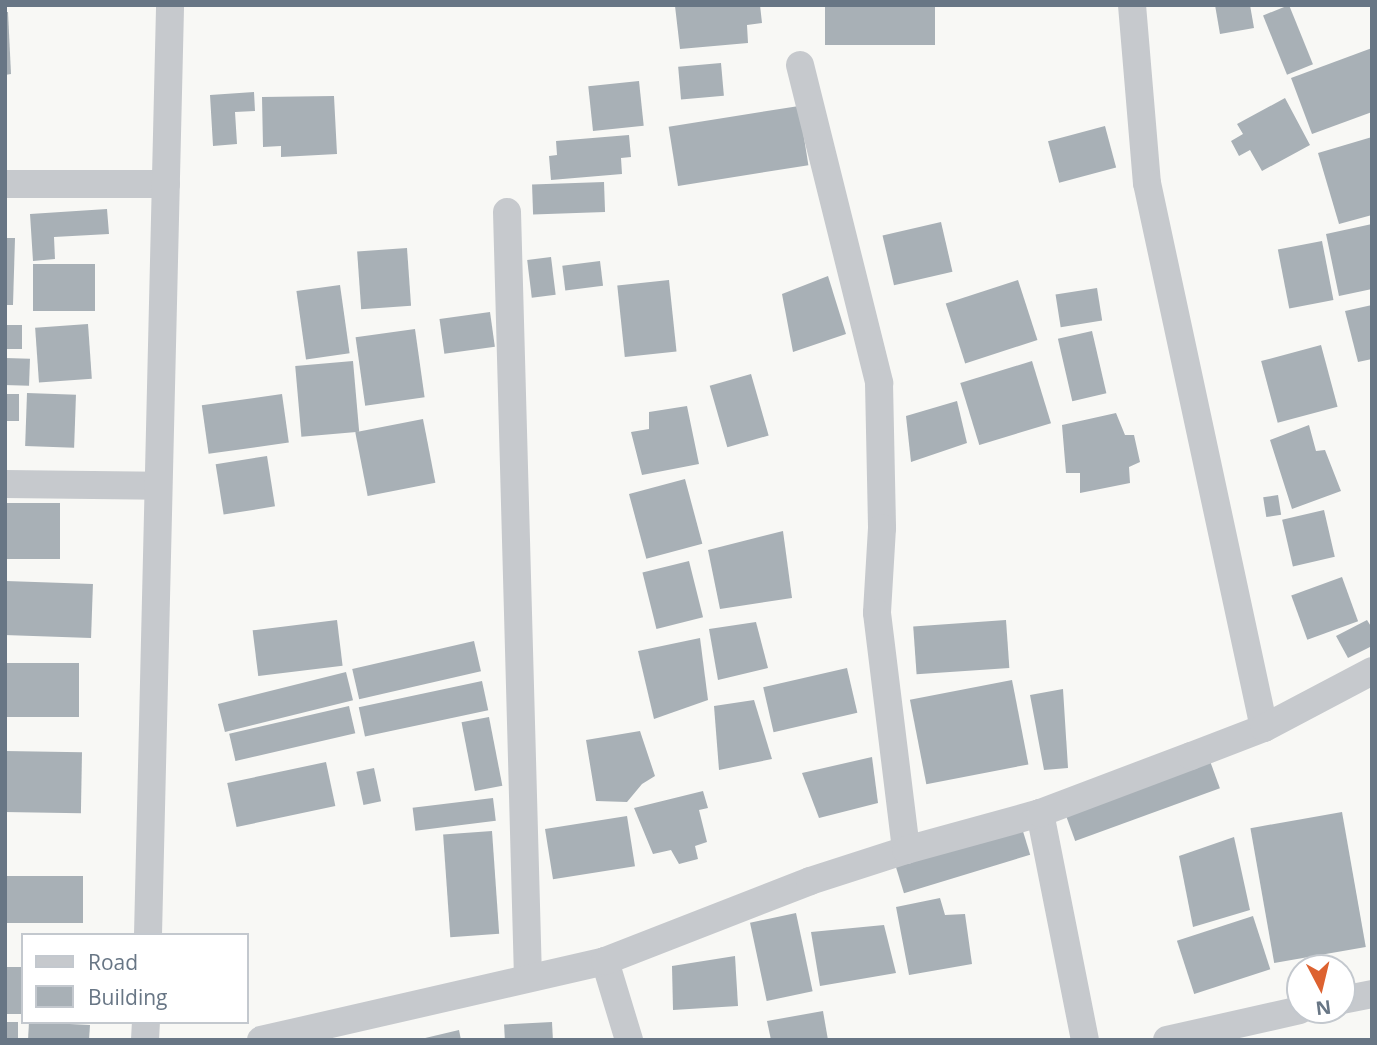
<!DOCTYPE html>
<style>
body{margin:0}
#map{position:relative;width:1377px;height:1045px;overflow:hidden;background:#f8f8f5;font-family:"Open Sans",sans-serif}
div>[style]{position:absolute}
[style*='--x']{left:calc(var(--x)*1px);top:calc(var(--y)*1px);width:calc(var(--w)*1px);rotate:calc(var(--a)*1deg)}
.building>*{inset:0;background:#a8b0b6;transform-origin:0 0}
.street>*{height:28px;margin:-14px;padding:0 14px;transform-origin:14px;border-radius:14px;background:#c6c9cd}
span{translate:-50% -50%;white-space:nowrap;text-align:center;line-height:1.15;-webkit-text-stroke:7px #fff;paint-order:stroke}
.frame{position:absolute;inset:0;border:7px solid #687685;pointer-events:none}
.legend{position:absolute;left:21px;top:933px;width:228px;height:91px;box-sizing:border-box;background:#fff;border:2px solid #c3c8ce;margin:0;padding:9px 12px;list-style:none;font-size:21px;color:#687685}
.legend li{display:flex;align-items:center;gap:14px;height:35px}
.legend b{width:35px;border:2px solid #c3c8ce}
.north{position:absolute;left:1286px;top:954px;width:70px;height:70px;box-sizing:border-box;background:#fff;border:2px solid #c3c8ce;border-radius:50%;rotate:173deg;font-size:19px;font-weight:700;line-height:28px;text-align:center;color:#687685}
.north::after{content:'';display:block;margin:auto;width:24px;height:32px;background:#dd6230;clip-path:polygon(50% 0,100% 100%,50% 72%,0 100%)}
</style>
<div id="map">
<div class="building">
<div style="clip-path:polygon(760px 5px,762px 23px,747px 25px,748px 43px,680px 49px,675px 6px)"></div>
<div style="left:825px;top:5px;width:110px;height:40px"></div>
<div style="clip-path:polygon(1215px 5px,1250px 5px,1254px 28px,1220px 34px)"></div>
<div style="left:1289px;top:5px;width:64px;height:28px;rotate:68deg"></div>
<div style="clip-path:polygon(5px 12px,8px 12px,11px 74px,5px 75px)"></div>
<div style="clip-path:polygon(1372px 48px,1372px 112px,1312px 134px,1291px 78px)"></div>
<div style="left:721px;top:63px;width:33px;height:43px;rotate:85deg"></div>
<div style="left:639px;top:81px;width:45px;height:51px;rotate:84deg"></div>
<div style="clip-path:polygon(254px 92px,255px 111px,235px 112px,237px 144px,213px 146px,210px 95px)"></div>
<div style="clip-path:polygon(334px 96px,337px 154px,281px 157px,281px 146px,263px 147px,262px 97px)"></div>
<div style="clip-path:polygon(1285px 98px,1310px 145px,1262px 171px,1250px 150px,1239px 156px,1231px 141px,1243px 134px,1237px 124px)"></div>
<div style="left:799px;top:106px;width:60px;height:132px;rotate:81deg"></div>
<div style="left:1105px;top:126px;width:43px;height:59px;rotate:75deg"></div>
<div style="clip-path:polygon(629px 135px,631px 157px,621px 158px,622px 174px,551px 180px,549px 156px,557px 155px,556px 141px)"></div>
<div style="clip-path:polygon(1372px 137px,1372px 215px,1339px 224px,1318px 153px)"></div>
<div style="left:604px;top:182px;width:30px;height:72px;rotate:88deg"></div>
<div style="clip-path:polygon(107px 209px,109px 234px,54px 237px,55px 259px,33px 261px,30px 214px)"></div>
<div style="left:941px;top:222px;width:51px;height:60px;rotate:77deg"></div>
<div style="clip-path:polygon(1372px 224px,1372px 289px,1339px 296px,1326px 234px)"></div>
<div style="clip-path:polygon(5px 238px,15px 238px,13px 305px,5px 305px)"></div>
<div style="left:1322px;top:241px;width:60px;height:45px;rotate:79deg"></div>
<div style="left:407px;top:248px;width:58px;height:50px;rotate:86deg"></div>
<div style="left:551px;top:257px;width:38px;height:24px;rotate:83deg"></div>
<div style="left:600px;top:261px;width:25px;height:38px;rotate:83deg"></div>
<div style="left:95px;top:264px;width:47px;height:62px;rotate:90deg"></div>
<div style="clip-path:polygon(828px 276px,846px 334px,793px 352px,782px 294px)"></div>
<div style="left:669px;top:280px;width:72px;height:52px;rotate:84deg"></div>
<div style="left:1018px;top:280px;width:63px;height:76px;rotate:72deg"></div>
<div style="left:340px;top:285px;width:69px;height:44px;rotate:82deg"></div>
<div style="left:1097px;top:288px;width:33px;height:42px;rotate:81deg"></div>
<div style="clip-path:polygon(1372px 305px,1372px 359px,1358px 362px,1345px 311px)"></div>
<div style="left:490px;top:312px;width:35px;height:51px;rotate:82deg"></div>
<div style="left:88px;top:324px;width:55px;height:53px;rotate:86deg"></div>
<div style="left:5px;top:325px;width:17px;height:24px"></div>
<div style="left:415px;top:329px;width:69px;height:60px;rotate:82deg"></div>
<div style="left:1092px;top:331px;width:64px;height:35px;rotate:77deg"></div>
<div style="left:1321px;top:345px;width:64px;height:62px;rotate:75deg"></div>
<div style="left:5px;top:358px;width:25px;height:27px;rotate:2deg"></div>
<div style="left:353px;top:361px;width:71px;height:58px;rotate:85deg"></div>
<div style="left:1032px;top:361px;width:65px;height:75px;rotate:73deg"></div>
<div style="left:751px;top:374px;width:64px;height:43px;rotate:74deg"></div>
<div style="left:27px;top:393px;width:49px;height:53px;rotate:2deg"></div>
<div style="left:5px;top:394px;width:14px;height:27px"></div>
<div style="left:282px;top:394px;width:49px;height:81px;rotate:82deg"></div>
<div style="clip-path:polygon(957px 401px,967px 443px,911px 462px,906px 416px)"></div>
<div style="clip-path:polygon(687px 406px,699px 464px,642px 475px,631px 432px,649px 429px,649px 412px)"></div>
<div style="clip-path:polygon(1116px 413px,1125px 435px,1134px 435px,1140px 462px,1129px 467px,1130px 483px,1080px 493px,1080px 473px,1066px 473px,1062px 425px)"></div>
<div style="left:423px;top:419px;width:65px;height:69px;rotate:79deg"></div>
<div style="clip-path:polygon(1309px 425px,1316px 451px,1325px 450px,1341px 491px,1292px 509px,1270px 440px)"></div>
<div style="left:267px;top:456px;width:51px;height:52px;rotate:81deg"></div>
<div style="left:685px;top:479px;width:67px;height:58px;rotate:75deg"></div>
<div style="left:1278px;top:495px;width:20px;height:15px;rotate:81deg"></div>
<div style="left:5px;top:503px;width:55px;height:56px"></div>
<div style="left:1324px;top:510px;width:48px;height:43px;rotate:77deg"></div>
<div style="clip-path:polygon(783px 531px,792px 598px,720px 609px,708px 550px)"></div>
<div style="left:689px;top:561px;width:58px;height:48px;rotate:76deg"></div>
<div style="left:1342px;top:577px;width:47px;height:54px;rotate:70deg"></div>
<div style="left:6px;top:581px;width:87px;height:54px;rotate:2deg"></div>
<div style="left:337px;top:620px;width:46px;height:85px;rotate:83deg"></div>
<div style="left:1006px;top:620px;width:48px;height:93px;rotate:86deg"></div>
<div style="clip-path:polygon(1367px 620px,1372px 628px,1372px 646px,1348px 658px,1336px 636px)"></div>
<div style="clip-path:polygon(756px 622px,768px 668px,718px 680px,709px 629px)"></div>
<div style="clip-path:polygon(700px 638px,708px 700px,654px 719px,638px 651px)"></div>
<div style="left:474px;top:641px;width:31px;height:125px;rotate:77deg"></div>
<div style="left:79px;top:663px;width:54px;height:74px;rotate:90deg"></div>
<div style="left:847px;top:668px;width:46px;height:86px;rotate:77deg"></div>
<div style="left:346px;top:672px;width:29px;height:132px;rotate:76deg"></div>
<div style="left:1012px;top:680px;width:86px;height:104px;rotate:79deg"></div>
<div style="left:482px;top:681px;width:30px;height:126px;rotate:78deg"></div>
<div style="clip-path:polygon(1063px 689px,1068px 768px,1044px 770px,1030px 695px)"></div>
<div style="clip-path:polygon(754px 700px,772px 759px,719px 770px,714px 706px)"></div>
<div style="left:349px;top:706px;width:28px;height:123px;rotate:77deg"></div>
<div style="left:489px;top:717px;width:70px;height:28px;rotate:79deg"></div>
<div style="clip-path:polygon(640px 731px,655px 776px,642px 784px,627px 802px,596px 801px,586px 740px)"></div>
<div style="left:5px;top:751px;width:77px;height:61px;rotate:1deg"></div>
<div style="clip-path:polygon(872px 757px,878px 803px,819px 818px,802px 773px)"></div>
<div style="left:1210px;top:761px;width:29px;height:154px;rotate:70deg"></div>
<div style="left:326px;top:762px;width:45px;height:101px;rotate:78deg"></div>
<div style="left:374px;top:768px;width:34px;height:18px;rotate:78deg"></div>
<div style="clip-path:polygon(703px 791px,708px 808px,699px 810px,707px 842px,695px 846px,698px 859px,679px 864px,671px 850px,653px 854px,634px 808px)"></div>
<div style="left:493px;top:798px;width:23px;height:81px;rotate:83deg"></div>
<div style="left:1342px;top:812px;width:137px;height:93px;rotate:80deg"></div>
<div style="left:627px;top:816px;width:51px;height:83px;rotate:81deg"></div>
<div style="left:1022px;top:828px;width:28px;height:132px;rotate:73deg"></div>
<div style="left:492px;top:831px;width:103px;height:49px;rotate:86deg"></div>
<div style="clip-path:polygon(1234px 837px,1250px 910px,1193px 927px,1179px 856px)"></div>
<div style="left:5px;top:876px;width:78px;height:47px"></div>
<div style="clip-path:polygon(940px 898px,945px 915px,965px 914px,972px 964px,909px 975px,896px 907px)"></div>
<div style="left:796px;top:913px;width:80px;height:47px;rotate:78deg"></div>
<div style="left:1253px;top:916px;width:56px;height:80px;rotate:72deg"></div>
<div style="clip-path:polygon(884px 925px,896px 973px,820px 986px,811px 932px)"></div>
<div style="clip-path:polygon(735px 956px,738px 1006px,673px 1010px,672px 966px)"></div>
<div style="left:5px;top:967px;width:18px;height:47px"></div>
<div style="clip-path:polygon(823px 1011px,828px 1040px,771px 1040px,767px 1021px)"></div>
<div style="left:5px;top:1022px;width:13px;height:18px"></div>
<div style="clip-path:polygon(29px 1022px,90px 1025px,89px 1040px,28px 1040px)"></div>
<div style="left:552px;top:1022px;width:18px;height:48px;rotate:87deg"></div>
<div style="clip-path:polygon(459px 1030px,461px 1040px,421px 1040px,421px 1039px)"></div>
</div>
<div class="street">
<div style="--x:1132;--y:5;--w:179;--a:85.2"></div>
<div style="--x:1147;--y:183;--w:557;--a:77.88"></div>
<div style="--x:800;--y:65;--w:328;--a:76"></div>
<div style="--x:879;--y:383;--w:145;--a:88.8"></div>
<div style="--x:882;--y:528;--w:85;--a:93.4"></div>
<div style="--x:877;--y:613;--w:239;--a:83"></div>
<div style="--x:5;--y:184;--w:161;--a:0"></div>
<div style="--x:507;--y:212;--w:766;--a:88.43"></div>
<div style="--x:5;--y:484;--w:153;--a:0.7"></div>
<div style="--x:1040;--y:813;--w:231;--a:78.8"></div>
<div style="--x:148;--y:935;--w:930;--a:-88.64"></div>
<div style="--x:605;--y:961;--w:83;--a:73.1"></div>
<div style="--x:1342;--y:1000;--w:31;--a:-11"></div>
<div style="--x:145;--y:1040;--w:18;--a:-87"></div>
<div style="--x:261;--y:1040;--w:353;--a:-12.9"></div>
<div style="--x:605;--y:961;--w:220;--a:-21.3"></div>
<div style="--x:810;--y:881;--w:101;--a:-17.9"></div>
<div style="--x:906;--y:850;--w:139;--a:-15.4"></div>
<div style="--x:1040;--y:813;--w:161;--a:-20.7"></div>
<div style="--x:1191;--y:756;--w:78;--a:-21"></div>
<div style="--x:1264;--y:728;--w:122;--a:-27.8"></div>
<div style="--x:1167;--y:1040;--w:136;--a:-12.7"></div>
</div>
<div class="frame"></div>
<ul class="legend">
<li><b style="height:9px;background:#c6c9cd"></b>Road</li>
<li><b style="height:19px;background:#a8b0b6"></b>Building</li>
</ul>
<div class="north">N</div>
</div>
